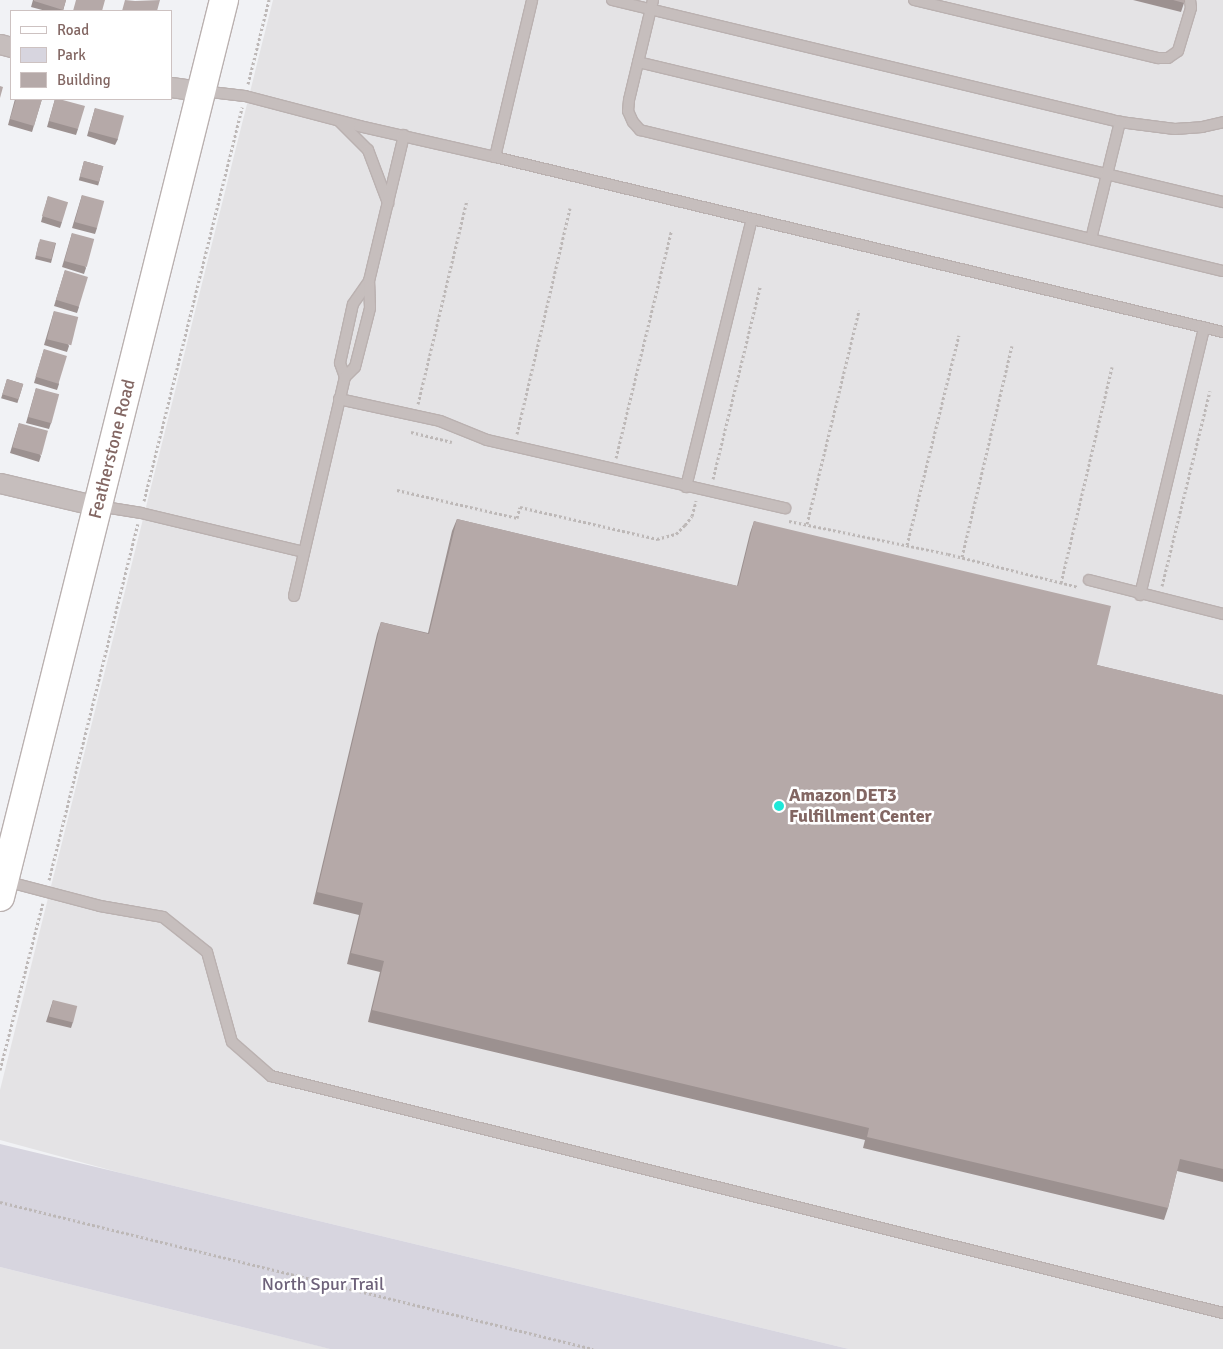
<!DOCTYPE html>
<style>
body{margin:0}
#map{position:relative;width:1223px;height:1349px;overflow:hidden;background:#f1f2f5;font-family:Signika,sans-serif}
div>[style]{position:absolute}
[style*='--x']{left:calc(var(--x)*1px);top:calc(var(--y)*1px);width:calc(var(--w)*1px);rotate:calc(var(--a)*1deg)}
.built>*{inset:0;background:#e4e3e5}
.green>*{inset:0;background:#d7d5df}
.path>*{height:3px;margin-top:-1.5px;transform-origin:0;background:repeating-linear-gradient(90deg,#bdb8b7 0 2.5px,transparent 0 5px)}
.roads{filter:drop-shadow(1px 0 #bab1b0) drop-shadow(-1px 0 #bab1b0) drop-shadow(0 1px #bab1b0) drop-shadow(0 -1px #bab1b0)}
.lane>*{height:10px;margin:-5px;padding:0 5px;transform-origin:5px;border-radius:5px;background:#c6bebd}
.street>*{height:19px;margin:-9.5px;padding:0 9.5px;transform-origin:9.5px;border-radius:9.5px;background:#c6bebd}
.secondary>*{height:28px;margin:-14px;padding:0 14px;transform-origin:14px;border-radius:14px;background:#fff}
.wall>*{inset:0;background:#9c9190;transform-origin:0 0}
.building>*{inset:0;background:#b5a9a8;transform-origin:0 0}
.dots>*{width:14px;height:14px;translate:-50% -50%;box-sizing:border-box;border:2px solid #fff;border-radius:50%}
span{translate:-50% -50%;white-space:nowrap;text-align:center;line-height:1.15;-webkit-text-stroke:5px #fff;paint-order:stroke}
.street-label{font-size:18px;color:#836763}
.poi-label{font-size:18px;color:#836763;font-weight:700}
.left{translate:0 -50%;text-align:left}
.park-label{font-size:18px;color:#6e627a}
.legend{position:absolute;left:10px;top:10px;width:162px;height:90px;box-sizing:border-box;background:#fff;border:1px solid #cdc2c1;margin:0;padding:6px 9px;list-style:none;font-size:15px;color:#836763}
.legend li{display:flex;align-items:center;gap:10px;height:25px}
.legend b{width:25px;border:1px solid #cdc2c1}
</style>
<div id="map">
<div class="built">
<div style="clip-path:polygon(273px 0,1223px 0,1223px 1349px,849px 1349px,121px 1173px,0 1140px,0 1090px)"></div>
<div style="clip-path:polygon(0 1267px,331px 1349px,0 1349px)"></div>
</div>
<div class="green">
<div style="clip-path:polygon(0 1144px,121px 1173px,849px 1349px,330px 1349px,0 1267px)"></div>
</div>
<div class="path">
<div style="--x:248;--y:84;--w:87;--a:-76"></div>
<div style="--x:418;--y:404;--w:210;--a:-76.5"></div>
<div style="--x:411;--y:432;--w:42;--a:13.7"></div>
<div style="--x:517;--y:434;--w:232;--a:-76.8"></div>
<div style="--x:616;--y:458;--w:233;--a:-76.3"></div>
<div style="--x:713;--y:479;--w:198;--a:-76.2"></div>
<div style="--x:397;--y:490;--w:123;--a:13.1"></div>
<div style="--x:517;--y:518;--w:11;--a:-75"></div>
<div style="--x:520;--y:507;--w:141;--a:13.1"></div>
<div style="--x:657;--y:539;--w:20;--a:-15"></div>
<div style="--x:676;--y:534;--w:13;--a:-45"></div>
<div style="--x:685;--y:525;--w:11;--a:-52"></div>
<div style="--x:692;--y:516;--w:16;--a:-75"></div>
<div style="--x:144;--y:501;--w:406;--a:-76"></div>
<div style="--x:789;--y:521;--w:162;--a:11.7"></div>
<div style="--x:948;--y:554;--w:134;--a:14.2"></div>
<div style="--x:807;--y:524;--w:220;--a:-76.3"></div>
<div style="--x:907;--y:545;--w:216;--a:-76.1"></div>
<div style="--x:962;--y:557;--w:217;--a:-76.7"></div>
<div style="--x:1061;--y:583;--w:222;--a:-76.7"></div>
<div style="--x:1162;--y:586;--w:201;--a:-76.2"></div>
<div style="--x:49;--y:880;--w:367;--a:-76"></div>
<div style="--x:0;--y:1070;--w:172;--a:-75.6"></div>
<div style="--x:0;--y:1202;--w:611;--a:13.92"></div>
</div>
<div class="roads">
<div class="lane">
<div style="--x:612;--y:0;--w:522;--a:13.5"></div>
<div style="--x:1120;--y:122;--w:55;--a:7.3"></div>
<div style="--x:1175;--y:129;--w:27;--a:-4"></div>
<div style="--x:1202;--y:127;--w:22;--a:-13"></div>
<div style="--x:653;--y:0;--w:103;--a:103.5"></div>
<div style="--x:629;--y:100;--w:11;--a:95"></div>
<div style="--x:628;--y:111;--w:12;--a:66"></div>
<div style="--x:633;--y:122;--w:11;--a:49"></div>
<div style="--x:640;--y:130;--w:600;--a:13.6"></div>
<div style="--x:914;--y:0;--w:251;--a:13.4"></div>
<div style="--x:1158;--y:58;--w:10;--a:0"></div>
<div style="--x:1168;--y:58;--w:12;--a:-35"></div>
<div style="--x:1178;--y:51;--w:45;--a:-73.2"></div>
<div style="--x:1191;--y:8;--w:8;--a:-97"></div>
<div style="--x:638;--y:62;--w:602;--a:13.46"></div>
<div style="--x:202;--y:91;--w:43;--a:6.6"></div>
<div style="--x:245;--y:96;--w:118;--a:14.7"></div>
<div style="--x:359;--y:126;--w:139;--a:12.8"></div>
<div style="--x:495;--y:157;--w:161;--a:-76.7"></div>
<div style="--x:339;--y:121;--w:41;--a:45"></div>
<div style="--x:368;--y:150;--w:57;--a:69.3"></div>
<div style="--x:495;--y:157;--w:749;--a:13.52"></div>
<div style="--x:1091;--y:239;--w:121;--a:-76.1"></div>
<div style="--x:345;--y:377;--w:15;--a:-110"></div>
<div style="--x:340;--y:363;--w:60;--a:-77.6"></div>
<div style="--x:353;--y:304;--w:28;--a:-55"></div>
<div style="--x:339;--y:399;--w:103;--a:12.3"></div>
<div style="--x:440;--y:421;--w:51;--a:22"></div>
<div style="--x:487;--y:440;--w:306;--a:12.9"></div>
<div style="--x:686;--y:487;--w:276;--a:-76.2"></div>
<div style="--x:98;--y:506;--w:44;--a:9.2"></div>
<div style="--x:141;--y:513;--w:167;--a:13.5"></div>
<div style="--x:1089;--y:580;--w:138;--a:14.2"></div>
<div style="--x:1140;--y:595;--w:275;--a:-76.5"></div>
<div style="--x:294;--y:596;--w:225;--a:-76.9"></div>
<div style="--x:345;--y:377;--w:14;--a:-45"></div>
<div style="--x:355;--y:367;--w:61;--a:-75.7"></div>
<div style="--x:370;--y:308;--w:27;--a:-92"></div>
<div style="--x:369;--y:281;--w:150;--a:-76.5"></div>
<div style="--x:5;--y:881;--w:98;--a:14.7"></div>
<div style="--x:100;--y:906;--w:64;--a:9.9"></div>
<div style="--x:163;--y:917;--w:56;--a:38.5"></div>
<div style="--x:207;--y:952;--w:93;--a:74.5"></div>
<div style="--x:232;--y:1042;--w:52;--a:41.1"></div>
<div style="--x:271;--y:1076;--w:981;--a:13.98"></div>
</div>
<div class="street">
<div style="--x:0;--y:44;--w:11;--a:15"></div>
<div style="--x:171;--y:87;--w:30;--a:8"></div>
<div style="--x:0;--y:483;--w:100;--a:13.3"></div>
</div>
<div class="secondary">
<div style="--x:0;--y:897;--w:925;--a:-75.98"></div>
</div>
</div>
<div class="wall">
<div style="clip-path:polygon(33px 0,66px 0,63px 11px,46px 11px,31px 7px)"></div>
<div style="clip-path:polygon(1133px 0,1185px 0,1181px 12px)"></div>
<div style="clip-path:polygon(15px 99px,42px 99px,32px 132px,8px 125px)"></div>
<div style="clip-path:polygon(55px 99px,78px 129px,76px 135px,47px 127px)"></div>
<div style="clip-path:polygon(95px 108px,118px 139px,115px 145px,87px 136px)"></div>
<div style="left:84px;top:161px;width:20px;height:20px;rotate:15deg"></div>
<div style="clip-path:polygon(82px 195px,97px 228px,95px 234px,72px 228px)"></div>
<div style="clip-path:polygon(48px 196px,62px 222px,60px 228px,41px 222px)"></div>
<div style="clip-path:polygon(72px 233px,86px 268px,84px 274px,62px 267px)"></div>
<div style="clip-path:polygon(39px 242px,56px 243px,51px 263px,35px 259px)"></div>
<div style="clip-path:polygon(65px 270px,79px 307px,77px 313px,54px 306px)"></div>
<div style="clip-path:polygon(54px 311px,69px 346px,67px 352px,44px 345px)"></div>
<div style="clip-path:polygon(44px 349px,59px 384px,57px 390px,34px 383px)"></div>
<div style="left:7px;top:379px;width:17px;height:20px;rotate:17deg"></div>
<div style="clip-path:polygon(36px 388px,51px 423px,49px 429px,26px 423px)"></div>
<div style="clip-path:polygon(19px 423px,41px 456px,39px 462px,10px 453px)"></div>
<div style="clip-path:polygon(457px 519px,737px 586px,750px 533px,754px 521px,1097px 665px,1223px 695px,1223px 1182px,1177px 1171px,1168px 1208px,1164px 1220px,863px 1148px,865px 1140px,368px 1022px,380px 972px,347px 964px,359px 915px,313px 904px,377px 634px,381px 622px,428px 633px,452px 531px)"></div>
<div style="clip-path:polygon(53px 1000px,73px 1022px,71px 1028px,46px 1022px)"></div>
</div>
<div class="building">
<div style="clip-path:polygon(34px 0,66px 0,63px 10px,34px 1px)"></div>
<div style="clip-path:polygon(76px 0,105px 0,102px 11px,73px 11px)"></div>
<div style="clip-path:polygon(125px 0,135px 1px,160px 0,157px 11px,122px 11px)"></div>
<div style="clip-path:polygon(1173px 0,1185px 0,1184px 3px)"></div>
<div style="clip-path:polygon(0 86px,3px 87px,0 98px)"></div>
<div style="clip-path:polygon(16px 99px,42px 99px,34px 126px,10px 119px)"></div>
<div style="clip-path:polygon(55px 99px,59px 99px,85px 106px,78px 129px,49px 121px)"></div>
<div style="left:95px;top:108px;width:30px;height:24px;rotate:15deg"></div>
<div style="left:84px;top:161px;width:20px;height:16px;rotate:15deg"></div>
<div style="left:82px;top:195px;width:23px;height:28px;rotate:15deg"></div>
<div style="left:48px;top:196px;width:21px;height:21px;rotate:17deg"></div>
<div style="left:72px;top:233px;width:23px;height:29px;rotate:15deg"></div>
<div style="left:40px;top:239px;width:16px;height:17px;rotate:14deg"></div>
<div style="left:65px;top:270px;width:24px;height:31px;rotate:17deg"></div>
<div style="left:54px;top:311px;width:25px;height:29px;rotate:14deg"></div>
<div style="left:44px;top:349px;width:24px;height:29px;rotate:17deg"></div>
<div style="left:7px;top:379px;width:17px;height:16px;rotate:17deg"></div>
<div style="left:36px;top:388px;width:24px;height:30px;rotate:15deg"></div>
<div style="left:19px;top:423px;width:30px;height:25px;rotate:15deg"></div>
<div style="clip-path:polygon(457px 519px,738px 586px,754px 521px,1111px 606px,1097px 665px,1223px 695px,1223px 1169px,1180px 1159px,1168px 1208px,867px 1137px,869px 1128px,372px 1010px,384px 961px,351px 953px,363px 903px,317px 892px,381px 622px,429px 634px)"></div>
<div style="left:53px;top:1000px;width:25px;height:17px;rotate:14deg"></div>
</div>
<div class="dots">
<div style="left:779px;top:806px;background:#1ee8d8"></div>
</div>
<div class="street-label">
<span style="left:112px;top:449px;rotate:-76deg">Featherstone Road</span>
</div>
<div class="poi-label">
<span class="left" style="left:789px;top:806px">Amazon DET3<br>Fulfillment Center</span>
</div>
<div class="park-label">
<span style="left:323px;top:1284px">North Spur Trail</span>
</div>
<ul class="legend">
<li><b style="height:6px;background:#fff"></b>Road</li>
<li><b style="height:14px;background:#d7d5df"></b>Park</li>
<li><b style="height:14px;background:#b5a9a8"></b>Building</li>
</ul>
</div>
